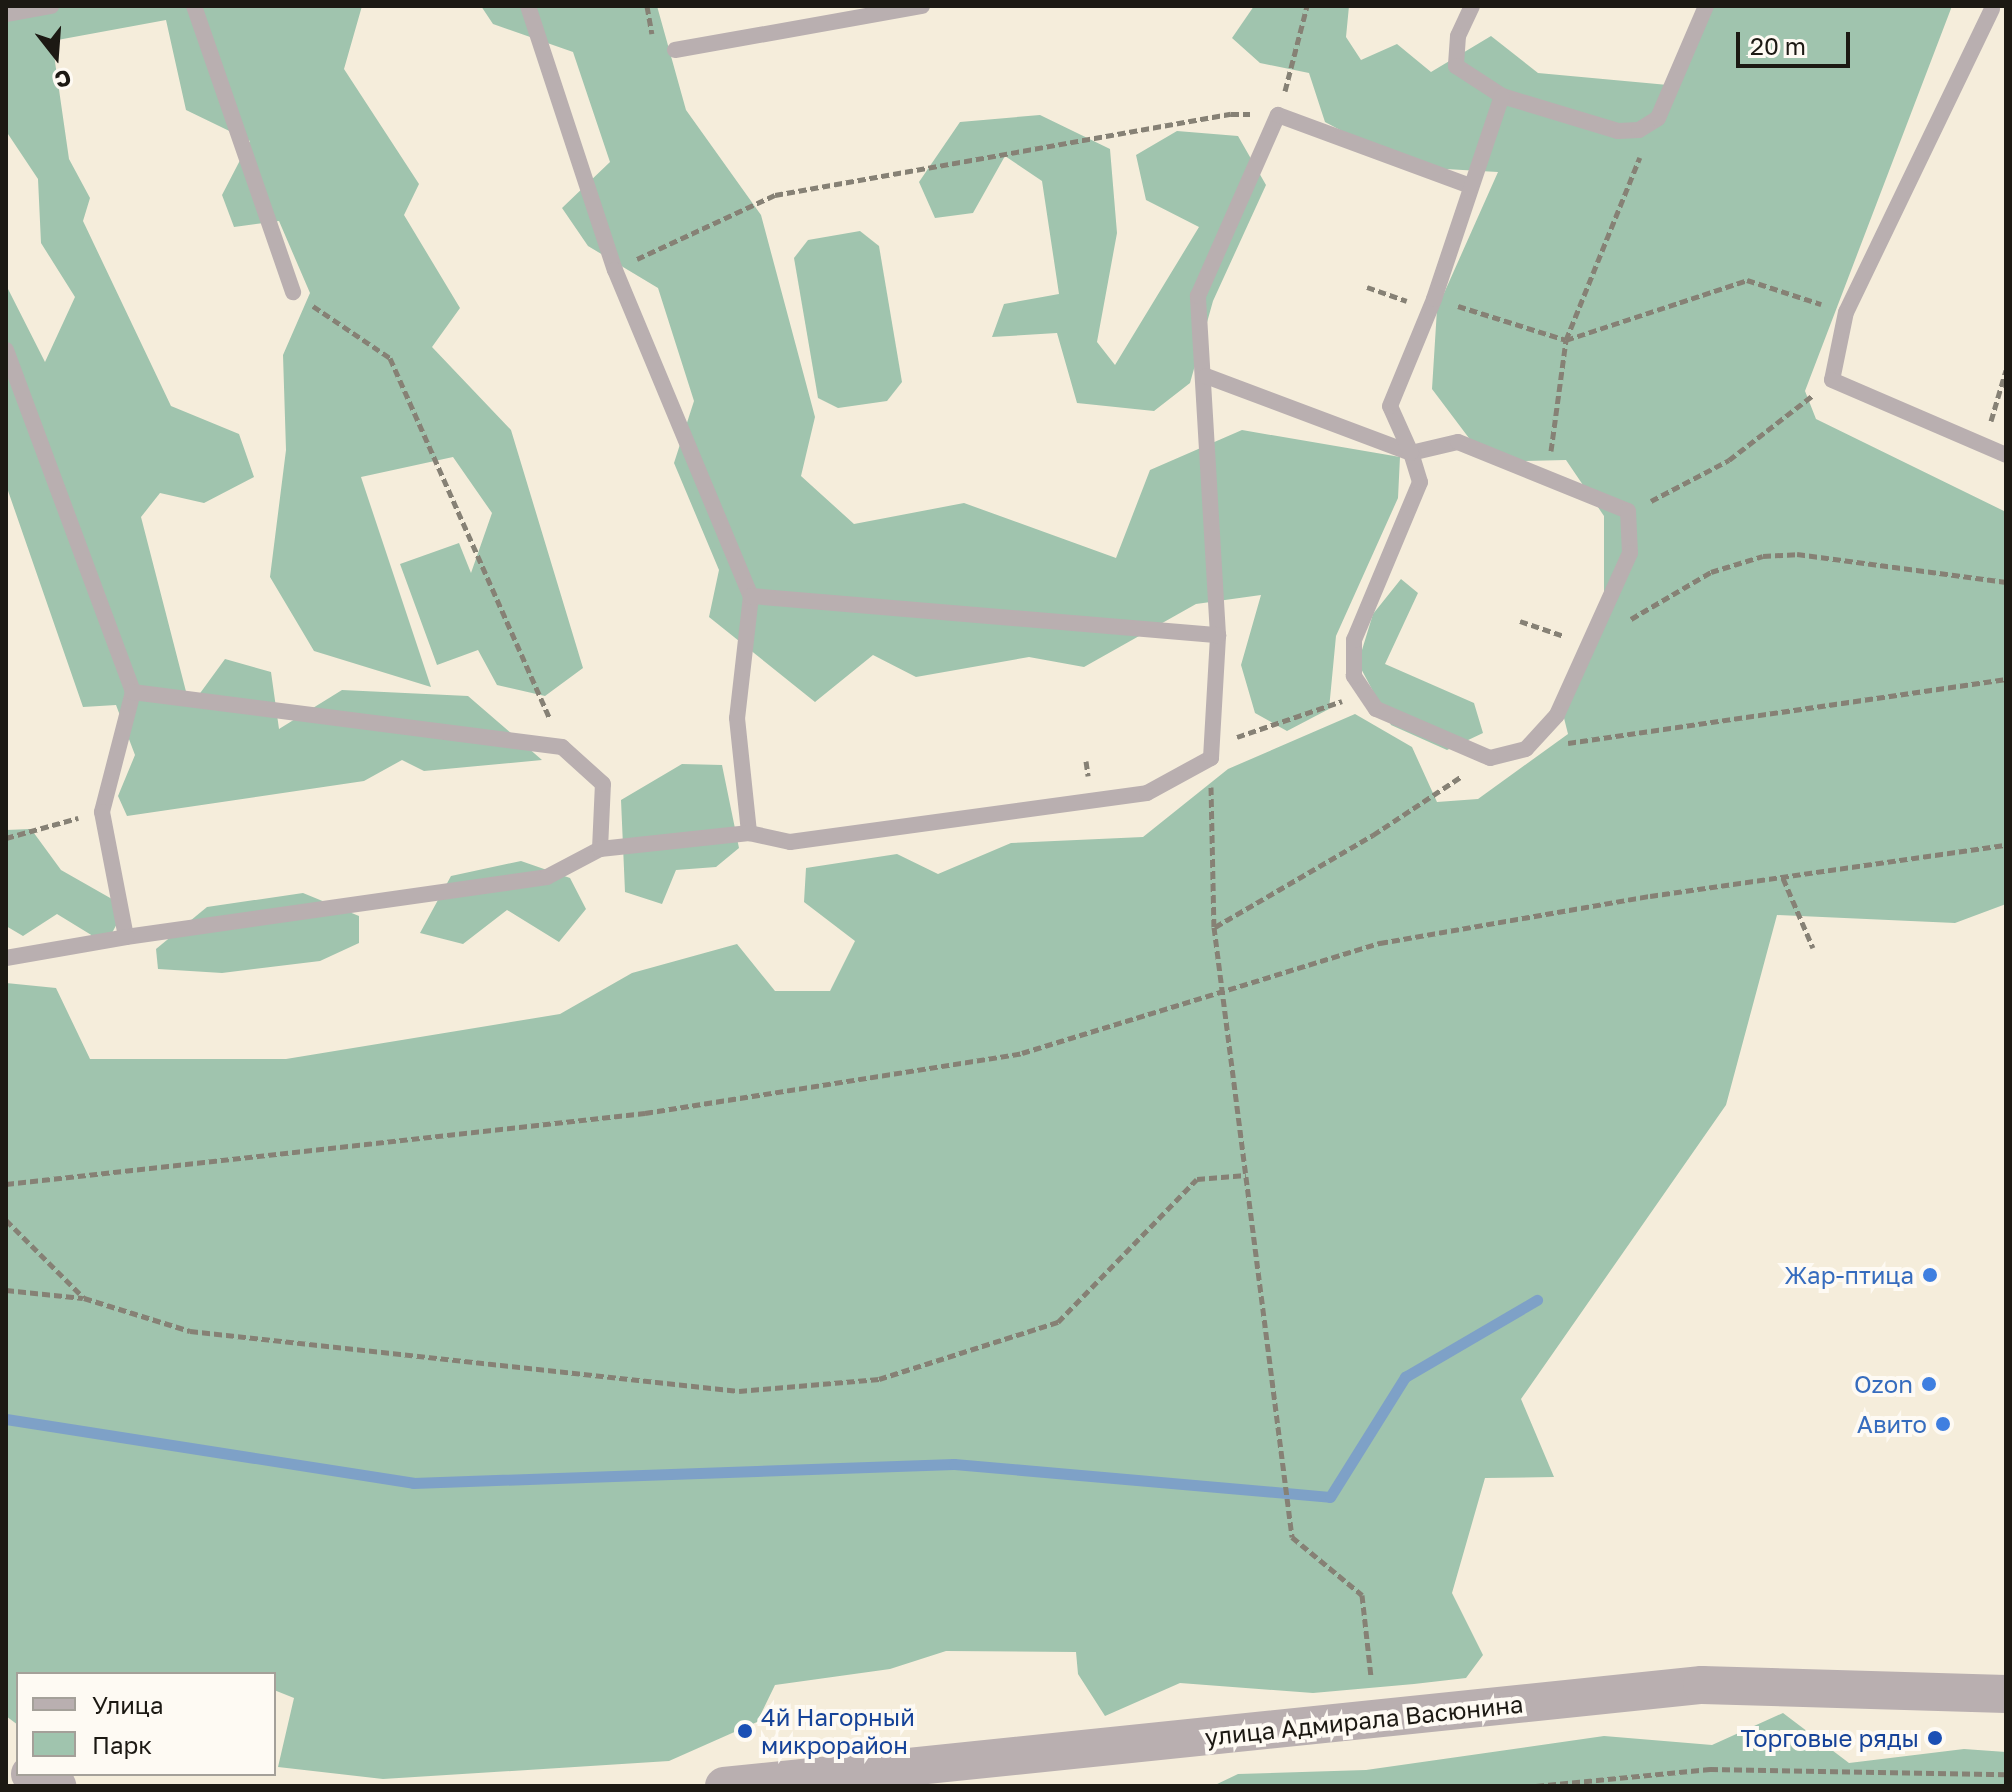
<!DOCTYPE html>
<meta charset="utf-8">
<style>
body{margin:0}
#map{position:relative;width:2012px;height:1792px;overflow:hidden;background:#f5eddb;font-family:"Golos Text",sans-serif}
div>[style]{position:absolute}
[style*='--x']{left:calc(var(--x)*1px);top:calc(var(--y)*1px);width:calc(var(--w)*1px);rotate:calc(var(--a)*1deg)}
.green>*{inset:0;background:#a0c4ae}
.stream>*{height:11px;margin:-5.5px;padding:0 5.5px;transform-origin:5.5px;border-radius:5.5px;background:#7ea1c7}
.path>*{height:5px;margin-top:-2.5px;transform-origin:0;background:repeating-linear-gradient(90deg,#868175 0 8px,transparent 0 12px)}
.service>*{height:16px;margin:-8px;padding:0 8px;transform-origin:8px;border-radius:8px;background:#b9afb0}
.tertiary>*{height:38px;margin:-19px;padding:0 19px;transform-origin:19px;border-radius:19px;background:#b9afb0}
.dots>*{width:22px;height:22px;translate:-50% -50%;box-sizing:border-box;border:4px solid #fefaf3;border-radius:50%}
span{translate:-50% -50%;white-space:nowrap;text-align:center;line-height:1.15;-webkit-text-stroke:8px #fefaf3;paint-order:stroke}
.shop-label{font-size:24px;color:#366cbe}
.right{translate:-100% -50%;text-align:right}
.transit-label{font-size:24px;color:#164399}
.left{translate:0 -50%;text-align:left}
.street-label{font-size:24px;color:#1c1913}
.frame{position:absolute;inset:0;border:8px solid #1c1913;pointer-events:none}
.legend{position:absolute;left:16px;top:1672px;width:260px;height:104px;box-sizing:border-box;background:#fefaf3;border:2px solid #a4a099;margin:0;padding:10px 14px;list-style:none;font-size:24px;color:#1c1913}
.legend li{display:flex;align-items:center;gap:16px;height:40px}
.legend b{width:40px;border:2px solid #a4a099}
.north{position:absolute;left:16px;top:16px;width:80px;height:80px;-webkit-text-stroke:6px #fefaf3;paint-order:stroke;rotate:163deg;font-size:22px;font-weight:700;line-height:32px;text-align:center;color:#1c1913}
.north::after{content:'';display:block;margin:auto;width:28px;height:36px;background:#1c1913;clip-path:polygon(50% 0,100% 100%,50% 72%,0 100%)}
.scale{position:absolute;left:1736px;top:32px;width:114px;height:36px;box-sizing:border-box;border:4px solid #1c1913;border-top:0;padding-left:10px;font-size:24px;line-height:28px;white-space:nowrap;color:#1c1913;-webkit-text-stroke:6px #fefaf3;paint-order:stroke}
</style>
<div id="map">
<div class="green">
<div style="clip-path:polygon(6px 6px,362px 6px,344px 69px,419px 184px,404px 215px,460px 308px,432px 347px,511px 430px,583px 668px,545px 696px,497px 685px,478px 650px,437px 665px,400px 564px,459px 543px,471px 573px,492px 513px,453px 457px,361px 477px,431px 687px,314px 651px,270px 577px,286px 450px,283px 355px,310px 293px,279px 221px,234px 227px,222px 195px,250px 141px,186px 110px,166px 20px,52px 41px,69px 159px,90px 198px,83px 221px,171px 406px,239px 434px,254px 477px,204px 503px,160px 493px,141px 517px,190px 707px,225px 659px,271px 672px,279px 729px,342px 690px,468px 696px,542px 760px,424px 771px,402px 760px,364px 781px,127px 816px,118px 796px,135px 755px,116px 705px,83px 707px,6px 485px,6px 285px,45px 362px,75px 297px,41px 243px,38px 179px,6px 131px)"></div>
<div style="clip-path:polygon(481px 6px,657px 6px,686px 110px,761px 215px,815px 417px,801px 476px,854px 524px,964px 503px,1116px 558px,1150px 470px,1242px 430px,1400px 457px,1398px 498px,1336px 636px,1329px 709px,1287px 731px,1255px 713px,1241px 665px,1261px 595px,1196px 604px,1084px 667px,1029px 657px,916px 677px,873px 655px,815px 702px,709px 617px,719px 570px,674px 463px,694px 401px,658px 288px,588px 246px,562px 208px,610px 162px,573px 52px,493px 24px)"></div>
<div style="clip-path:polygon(1254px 6px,1349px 6px,1346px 37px,1361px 60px,1397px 44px,1431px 72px,1491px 36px,1538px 73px,1668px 85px,1703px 6px,1952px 6px,1805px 391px,1816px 419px,2006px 512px,2006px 904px,1955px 923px,1777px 915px,1726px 1105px,1521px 1399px,1554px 1477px,1485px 1478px,1452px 1593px,1483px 1655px,1466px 1678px,1414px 1684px,1313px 1693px,1180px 1683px,1105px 1716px,1078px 1674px,1076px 1652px,946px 1651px,890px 1669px,775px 1685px,757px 1722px,669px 1761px,383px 1779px,278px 1767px,294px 1698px,274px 1690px,274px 1674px,18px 1674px,18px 1725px,6px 1716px,6px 983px,56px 988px,90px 1059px,286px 1059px,560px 1014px,632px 973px,737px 944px,775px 991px,830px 991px,855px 941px,804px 902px,806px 868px,897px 854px,938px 874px,1011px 843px,1143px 837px,1228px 769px,1355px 714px,1412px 747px,1437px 802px,1478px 799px,1568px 734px,1561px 706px,1604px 593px,1604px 516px,1566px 460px,1487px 462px,1432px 389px,1437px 309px,1498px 172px,1410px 167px,1325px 122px,1309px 73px,1260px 63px,1232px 38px)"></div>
<div style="clip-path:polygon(1040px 115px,1110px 149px,1117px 233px,1097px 342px,1115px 365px,1199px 227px,1146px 200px,1136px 155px,1177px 131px,1238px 136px,1266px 185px,1213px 301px,1190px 383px,1154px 411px,1077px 403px,1057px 333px,992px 337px,1004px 304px,1059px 294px,1042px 181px,1005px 156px,973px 213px,935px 218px,919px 182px,960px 122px)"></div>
<div style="clip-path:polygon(860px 231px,879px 246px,902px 382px,887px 401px,838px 408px,818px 398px,794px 258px,808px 240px)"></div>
<div style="clip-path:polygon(1401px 579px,1418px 593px,1385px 664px,1474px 703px,1483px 733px,1447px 750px,1391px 725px,1358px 663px,1373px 614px)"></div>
<div style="clip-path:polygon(682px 764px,722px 765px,739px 848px,716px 867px,676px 870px,662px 904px,625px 892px,621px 800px)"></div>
<div style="clip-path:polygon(31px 829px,61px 870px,126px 907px,106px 944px,57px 914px,23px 936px,6px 926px,6px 830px)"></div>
<div style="clip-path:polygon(521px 861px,570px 878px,586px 909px,559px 942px,507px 910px,463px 944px,420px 933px,451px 876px)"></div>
<div style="clip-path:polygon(303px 893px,359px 916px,359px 943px,320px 961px,222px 973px,158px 969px,156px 949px,207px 907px)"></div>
<div style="clip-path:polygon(1783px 1713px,1849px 1763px,1964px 1749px,2006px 1752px,2006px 1786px,1213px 1786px,1238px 1774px,1366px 1770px,1604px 1736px,1712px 1745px)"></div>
</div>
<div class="stream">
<div style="--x:6;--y:1419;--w:412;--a:8.9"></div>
<div style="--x:413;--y:1483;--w:541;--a:-2.01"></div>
<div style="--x:954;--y:1464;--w:377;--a:5"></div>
<div style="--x:1330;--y:1497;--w:142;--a:-58"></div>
<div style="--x:1405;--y:1377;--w:153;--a:-30.3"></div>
</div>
<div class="path">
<div style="--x:647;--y:6;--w:28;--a:80"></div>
<div style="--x:1285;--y:91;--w:88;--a:-75.5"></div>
<div style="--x:637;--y:259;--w:152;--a:-24.9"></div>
<div style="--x:775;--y:195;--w:463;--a:-10.1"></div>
<div style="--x:1231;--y:114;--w:19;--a:0"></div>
<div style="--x:1367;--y:287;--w:42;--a:19.3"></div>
<div style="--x:313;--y:306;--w:93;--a:34"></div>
<div style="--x:390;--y:358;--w:393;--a:66.1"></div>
<div style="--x:1458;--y:306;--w:113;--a:17.5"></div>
<div style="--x:1566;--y:340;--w:191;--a:-18.3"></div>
<div style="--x:1747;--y:280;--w:78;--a:18"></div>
<div style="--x:1991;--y:421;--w:53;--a:-73.6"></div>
<div style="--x:1551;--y:451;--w:112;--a:-82.3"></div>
<div style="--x:1566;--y:340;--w:197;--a:-68"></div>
<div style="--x:1651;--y:501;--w:88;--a:-27.7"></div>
<div style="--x:1729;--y:460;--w:106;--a:-37.7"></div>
<div style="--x:1631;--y:619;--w:93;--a:-30.4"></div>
<div style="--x:1711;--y:572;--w:54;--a:-17.1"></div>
<div style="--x:1763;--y:556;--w:34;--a:-3"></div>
<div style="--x:1797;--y:554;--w:211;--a:7.6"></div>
<div style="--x:1520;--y:621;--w:46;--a:18.8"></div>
<div style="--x:1237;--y:737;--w:111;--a:-18.9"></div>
<div style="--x:1568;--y:743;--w:443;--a:-8.3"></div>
<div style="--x:1086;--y:761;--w:15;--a:82"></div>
<div style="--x:1211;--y:787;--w:140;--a:88.8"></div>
<div style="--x:1214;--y:927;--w:615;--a:82.71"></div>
<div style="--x:1292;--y:1537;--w:91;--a:39.6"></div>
<div style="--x:1362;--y:1595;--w:81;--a:83.7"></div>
<div style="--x:6;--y:838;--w:75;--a:-15.5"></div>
<div style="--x:1783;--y:878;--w:76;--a:66.8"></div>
<div style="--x:1215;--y:927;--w:183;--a:-30.2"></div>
<div style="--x:1373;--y:835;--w:107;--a:-33.5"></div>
<div style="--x:6;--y:1184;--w:643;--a:-6.34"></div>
<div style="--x:645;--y:1113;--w:382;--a:-9"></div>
<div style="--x:1022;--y:1053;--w:375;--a:-17.1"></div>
<div style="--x:1380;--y:943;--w:274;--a:-9.9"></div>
<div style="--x:1650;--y:896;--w:360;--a:-8.2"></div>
<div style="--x:6;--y:1220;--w:110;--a:45"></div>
<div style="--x:84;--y:1298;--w:111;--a:17.3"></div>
<div style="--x:190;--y:1331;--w:552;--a:6.24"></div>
<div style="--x:739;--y:1391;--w:141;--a:-4.9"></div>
<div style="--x:879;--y:1379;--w:188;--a:-17.7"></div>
<div style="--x:1058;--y:1322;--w:199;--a:-45.8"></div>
<div style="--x:1197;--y:1179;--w:49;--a:-4.7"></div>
<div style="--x:6;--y:1290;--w:77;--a:5.9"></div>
<div style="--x:1536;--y:1786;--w:175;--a:-5.6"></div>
<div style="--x:1710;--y:1769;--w:296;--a:1"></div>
</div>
<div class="service">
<div style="--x:194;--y:6;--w:303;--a:70.9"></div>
<div style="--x:528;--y:6;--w:278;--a:71.8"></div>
<div style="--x:615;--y:270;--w:353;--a:67.4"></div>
<div style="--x:751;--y:596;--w:123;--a:96.5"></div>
<div style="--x:737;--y:718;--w:116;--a:84"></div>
<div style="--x:749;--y:833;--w:42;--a:12.4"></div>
<div style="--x:790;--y:842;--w:360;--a:-7.8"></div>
<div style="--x:1147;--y:793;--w:73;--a:-28.7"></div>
<div style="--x:1211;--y:758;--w:123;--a:-86.7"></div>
<div style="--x:1218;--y:635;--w:340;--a:-93.4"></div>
<div style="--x:1198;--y:296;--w:198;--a:-66.2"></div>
<div style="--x:1278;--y:115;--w:205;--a:20.3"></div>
<div style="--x:1472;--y:6;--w:33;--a:115"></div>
<div style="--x:1458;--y:36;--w:30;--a:94"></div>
<div style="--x:1456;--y:66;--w:55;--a:33.1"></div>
<div style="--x:1502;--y:96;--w:121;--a:16.8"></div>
<div style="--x:1618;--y:131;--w:21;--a:-3"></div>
<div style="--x:1639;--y:130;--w:22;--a:-32"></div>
<div style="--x:1658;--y:118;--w:122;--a:-66.8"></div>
<div style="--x:1992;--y:9;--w:336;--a:115.7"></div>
<div style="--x:1846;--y:312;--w:69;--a:101.6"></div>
<div style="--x:1832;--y:380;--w:189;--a:23.3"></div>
<div style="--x:6;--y:14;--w:46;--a:-10.1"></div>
<div style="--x:675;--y:50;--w:251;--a:-10.1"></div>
<div style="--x:6;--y:350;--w:365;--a:69.6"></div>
<div style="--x:133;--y:692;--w:124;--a:104.5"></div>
<div style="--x:102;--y:812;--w:127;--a:79.1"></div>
<div style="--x:126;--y:937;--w:425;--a:-8.1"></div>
<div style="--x:547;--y:877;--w:60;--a:-27.8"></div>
<div style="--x:600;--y:849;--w:65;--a:-87.4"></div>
<div style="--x:603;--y:784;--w:55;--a:-137.9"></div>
<div style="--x:562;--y:747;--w:433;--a:-172.7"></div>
<div style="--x:1206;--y:376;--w:219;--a:20.6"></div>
<div style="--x:1411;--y:453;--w:48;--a:-13.2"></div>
<div style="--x:1458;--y:442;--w:183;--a:22.1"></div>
<div style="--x:1628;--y:511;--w:42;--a:87.3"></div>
<div style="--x:1630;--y:553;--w:178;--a:114.3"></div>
<div style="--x:1557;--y:715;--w:46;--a:132.4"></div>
<div style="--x:1526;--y:749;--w:37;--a:166"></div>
<div style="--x:1490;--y:758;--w:124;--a:-156.7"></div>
<div style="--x:1376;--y:709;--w:40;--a:-124"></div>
<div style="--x:1354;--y:676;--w:36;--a:-90"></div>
<div style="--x:1354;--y:640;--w:171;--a:-67.3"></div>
<div style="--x:1420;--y:482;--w:30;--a:-107"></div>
<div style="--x:1411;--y:453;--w:51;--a:-114.1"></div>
<div style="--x:1390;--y:406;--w:116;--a:-67.6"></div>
<div style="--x:1434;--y:299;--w:214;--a:-71.5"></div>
<div style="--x:751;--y:596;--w:469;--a:4.8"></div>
<div style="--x:600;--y:849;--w:150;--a:-6.1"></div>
<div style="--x:6;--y:958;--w:122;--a:-9.9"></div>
</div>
<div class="tertiary">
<div style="--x:30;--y:1774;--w:30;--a:24"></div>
<div style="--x:724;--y:1786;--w:983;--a:-5.9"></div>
<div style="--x:1702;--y:1685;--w:304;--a:1.7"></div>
</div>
<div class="dots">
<div style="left:1930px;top:1275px;background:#3f7fe0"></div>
<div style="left:1929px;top:1384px;background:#3f7fe0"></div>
<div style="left:1943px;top:1424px;background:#3f7fe0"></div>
<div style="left:745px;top:1731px;background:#1a4fb4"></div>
<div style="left:1935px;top:1738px;background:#1a4fb4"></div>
</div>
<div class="shop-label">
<span class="right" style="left:1914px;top:1275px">Жар-птица</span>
<span class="right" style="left:1913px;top:1384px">Ozon</span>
<span class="right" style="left:1927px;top:1424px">Авито</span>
</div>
<div class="transit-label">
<span class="left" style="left:761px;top:1731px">4й Нагорный<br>микрорайон</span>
<span class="right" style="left:1919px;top:1738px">Торговые ряды</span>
</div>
<div class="street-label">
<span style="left:1364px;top:1720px;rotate:-6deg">улица Адмирала Васюнина</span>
</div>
<div class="frame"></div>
<ul class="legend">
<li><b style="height:10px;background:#b9afb0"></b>Улица</li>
<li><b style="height:22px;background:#a0c4ae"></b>Парк</li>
</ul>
<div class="north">С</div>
<div class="scale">20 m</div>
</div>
